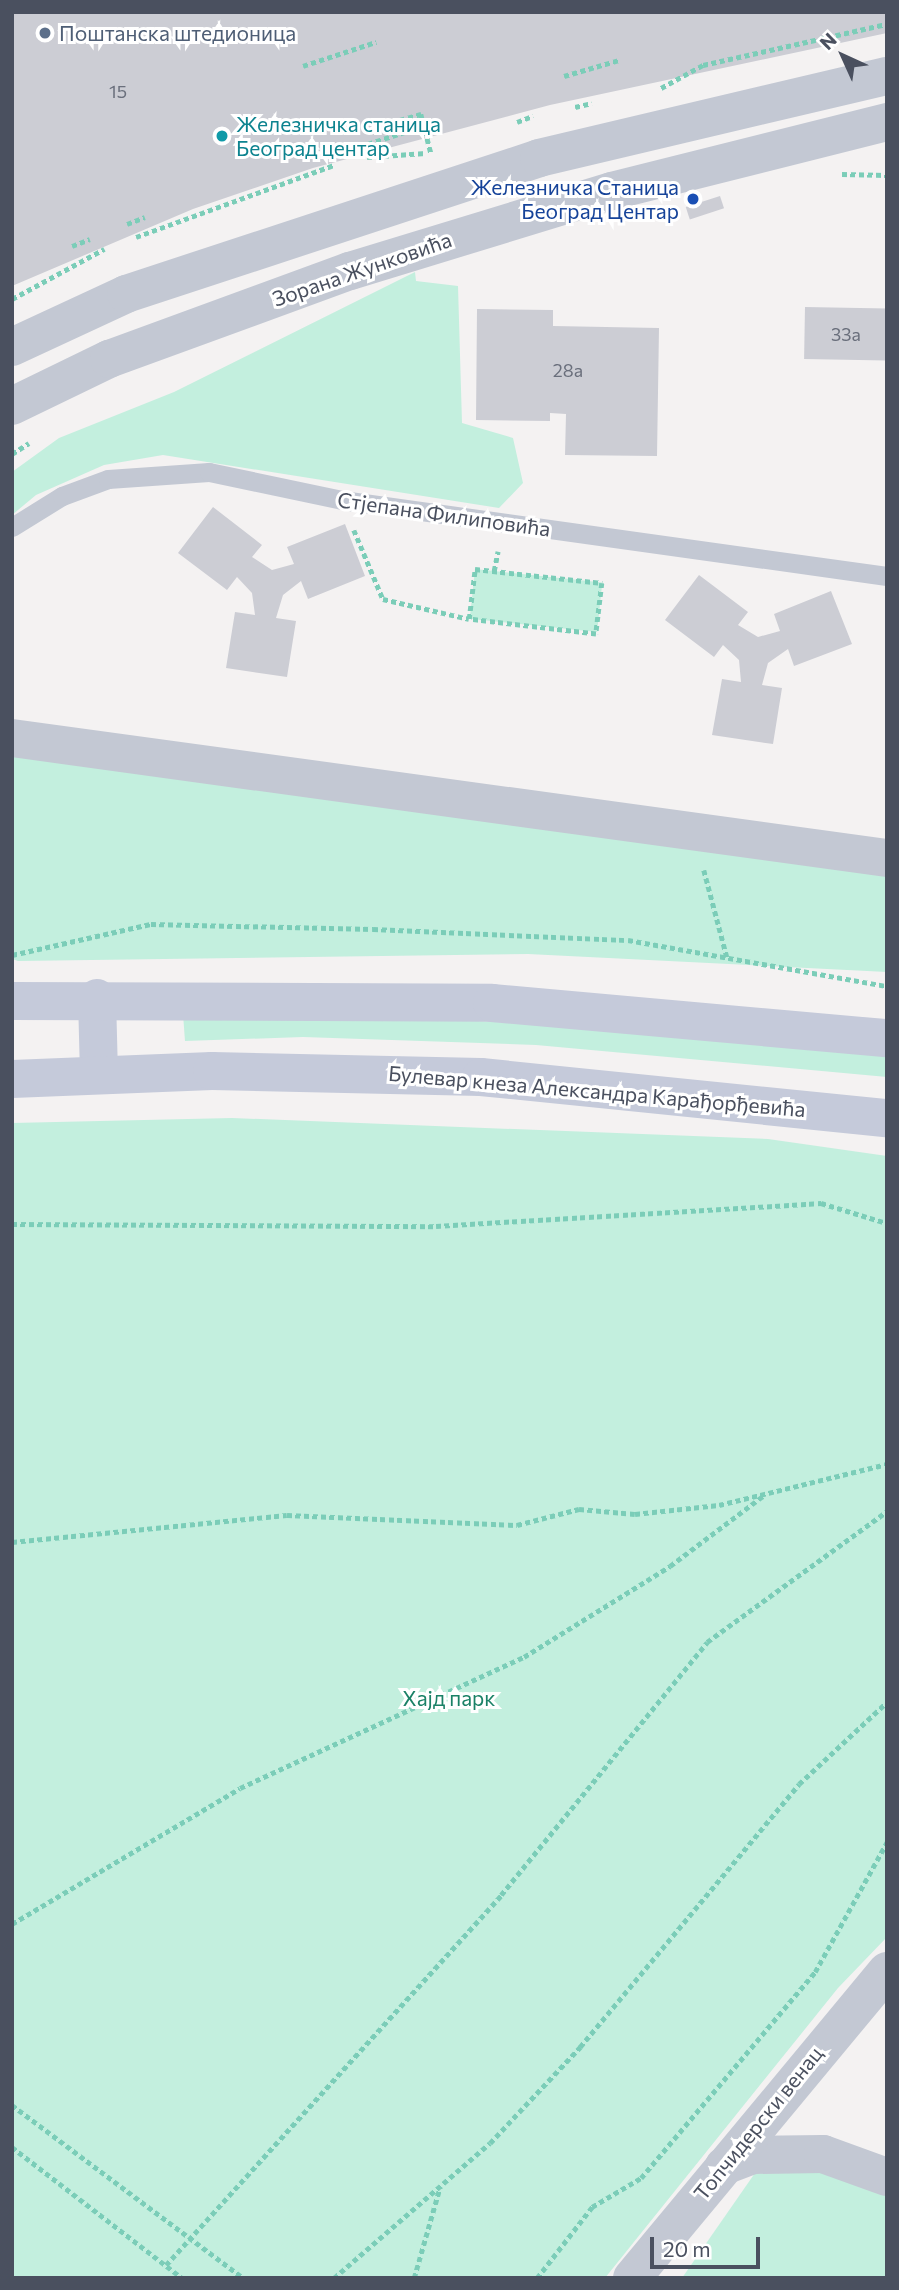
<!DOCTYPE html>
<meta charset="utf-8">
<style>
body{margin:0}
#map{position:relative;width:899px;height:2290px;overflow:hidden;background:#f4f2f2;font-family:Commissioner,sans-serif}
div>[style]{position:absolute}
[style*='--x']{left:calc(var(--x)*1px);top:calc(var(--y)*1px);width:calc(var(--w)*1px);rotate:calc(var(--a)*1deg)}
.green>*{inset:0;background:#c3efde;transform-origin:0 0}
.building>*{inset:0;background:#cccdd4;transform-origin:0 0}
.path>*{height:4.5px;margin-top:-2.25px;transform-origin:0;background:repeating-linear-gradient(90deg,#7bcdb8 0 5px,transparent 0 8.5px)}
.service>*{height:19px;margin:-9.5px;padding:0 9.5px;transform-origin:9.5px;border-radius:9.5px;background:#c3c8d3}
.minor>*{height:38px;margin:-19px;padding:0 19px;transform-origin:19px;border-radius:19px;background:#c3c8d3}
.secondary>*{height:38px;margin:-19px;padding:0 19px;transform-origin:19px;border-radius:19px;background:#c5cada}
.dots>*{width:19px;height:19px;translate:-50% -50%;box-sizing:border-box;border:4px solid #fff;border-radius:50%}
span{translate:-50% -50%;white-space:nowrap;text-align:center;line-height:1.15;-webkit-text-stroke:6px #fff;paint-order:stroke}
.number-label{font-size:18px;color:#6a6f7c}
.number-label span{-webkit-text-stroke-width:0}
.service-label{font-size:21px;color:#4e5e75}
.left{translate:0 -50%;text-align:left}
.culture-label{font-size:21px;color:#0d838f}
.transit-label{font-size:21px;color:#164399}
.right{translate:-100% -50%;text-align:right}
.street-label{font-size:21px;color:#4a505f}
.park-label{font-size:21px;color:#1a8166}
.frame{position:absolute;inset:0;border:14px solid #4a505f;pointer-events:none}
.north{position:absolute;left:808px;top:21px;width:70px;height:70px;-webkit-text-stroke:5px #fff;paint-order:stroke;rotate:315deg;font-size:19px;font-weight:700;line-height:28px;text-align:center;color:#4a505f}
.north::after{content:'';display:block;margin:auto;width:24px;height:32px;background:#4a505f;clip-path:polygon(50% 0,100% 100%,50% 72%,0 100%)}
.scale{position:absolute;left:650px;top:2237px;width:110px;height:32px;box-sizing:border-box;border:4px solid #4a505f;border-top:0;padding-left:9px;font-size:21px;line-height:24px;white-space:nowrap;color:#4a505f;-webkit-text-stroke:5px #fff;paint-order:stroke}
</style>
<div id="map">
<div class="green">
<div style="clip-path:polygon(415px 272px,416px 281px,458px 286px,462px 423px,513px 438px,523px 483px,499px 508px,163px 455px,104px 465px,36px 495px,12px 515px,12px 472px,59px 438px,174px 392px)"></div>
<div style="left:475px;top:569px;width:128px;height:50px;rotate:6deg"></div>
<div style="clip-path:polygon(12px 756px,887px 875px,887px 972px,528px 954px,18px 961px,12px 959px)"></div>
<div style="clip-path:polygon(183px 1014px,442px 1019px,681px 1032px,887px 1052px,887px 1077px,536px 1045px,303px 1037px,185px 1041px)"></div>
<div style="clip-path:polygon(232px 1118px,768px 1139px,887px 1156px,887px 1937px,838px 1988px,605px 2278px,12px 2278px,12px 1123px)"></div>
<div style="clip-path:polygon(835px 2170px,887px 2195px,887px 2278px,682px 2278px,755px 2173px)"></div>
</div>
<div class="building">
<div style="clip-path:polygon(12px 12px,887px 12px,887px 33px,550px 105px,313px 168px,193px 209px,12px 286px)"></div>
<div style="left:720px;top:196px;width:13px;height:36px;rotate:72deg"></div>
<div style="left:805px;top:307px;width:82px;height:52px;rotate:1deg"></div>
<div style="clip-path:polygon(477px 309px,553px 310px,553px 326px,659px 328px,657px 456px,565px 455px,566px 414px,550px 413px,550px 421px,476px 420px)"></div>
<div style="clip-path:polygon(213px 507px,262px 545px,252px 557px,272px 570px,294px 564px,287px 547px,345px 524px,365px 576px,308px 599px,301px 581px,283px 595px,276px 618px,296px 621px,287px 677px,226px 668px,235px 612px,255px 615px,252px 593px,237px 577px,227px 590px,178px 553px)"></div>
<div style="clip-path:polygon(699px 575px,748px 612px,738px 625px,758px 637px,780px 631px,774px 614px,831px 591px,852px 644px,794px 666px,788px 649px,768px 663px,762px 685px,782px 688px,773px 744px,712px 735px,722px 679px,741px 682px,739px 660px,723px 645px,714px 657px,665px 620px)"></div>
</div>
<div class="path">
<div style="--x:303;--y:66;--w:77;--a:-18.2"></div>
<div style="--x:564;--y:76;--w:57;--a:-16.2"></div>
<div style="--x:661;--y:88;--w:48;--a:-28.7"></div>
<div style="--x:703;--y:65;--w:189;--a:-12.6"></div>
<div style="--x:575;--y:107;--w:17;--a:-13"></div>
<div style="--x:400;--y:120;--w:22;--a:-16"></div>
<div style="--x:421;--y:114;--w:40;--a:75.6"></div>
<div style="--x:517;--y:122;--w:17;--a:-21"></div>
<div style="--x:368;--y:144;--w:38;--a:-18"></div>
<div style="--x:367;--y:157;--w:59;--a:-3.9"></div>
<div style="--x:842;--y:174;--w:45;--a:1.3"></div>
<div style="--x:127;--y:224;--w:19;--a:-21"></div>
<div style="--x:136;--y:237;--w:211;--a:-20"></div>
<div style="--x:72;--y:246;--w:19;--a:-21"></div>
<div style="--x:12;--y:299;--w:105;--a:-28.5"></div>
<div style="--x:12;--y:454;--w:20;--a:-33"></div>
<div style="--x:354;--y:530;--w:75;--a:67.2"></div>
<div style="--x:383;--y:599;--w:88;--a:13.1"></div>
<div style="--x:475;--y:569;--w:128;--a:6.3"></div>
<div style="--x:602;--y:583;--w:51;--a:96.7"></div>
<div style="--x:596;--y:634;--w:128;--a:-173.3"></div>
<div style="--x:469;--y:619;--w:50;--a:-83.2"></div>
<div style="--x:494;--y:571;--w:20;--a:-79"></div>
<div style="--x:704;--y:870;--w:90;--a:75.2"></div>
<div style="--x:12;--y:955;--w:142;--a:-12.6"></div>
<div style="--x:151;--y:924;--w:222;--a:1.3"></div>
<div style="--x:373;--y:929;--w:255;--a:2.5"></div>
<div style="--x:628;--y:940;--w:263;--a:10.1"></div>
<div style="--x:12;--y:1224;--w:424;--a:0.3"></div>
<div style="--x:436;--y:1226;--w:386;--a:-3.4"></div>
<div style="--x:821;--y:1203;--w:69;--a:16.9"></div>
<div style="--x:12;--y:1542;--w:276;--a:-5.6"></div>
<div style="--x:287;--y:1515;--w:230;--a:2.5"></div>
<div style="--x:517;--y:1525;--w:64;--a:-14.5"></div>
<div style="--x:579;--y:1509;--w:56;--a:5.1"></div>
<div style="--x:635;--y:1514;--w:84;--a:-6.1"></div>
<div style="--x:719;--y:1505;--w:173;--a:-13.7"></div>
<div style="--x:12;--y:1924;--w:265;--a:-30.8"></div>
<div style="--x:240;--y:1788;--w:313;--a:-24.8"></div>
<div style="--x:524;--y:1657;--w:172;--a:-31.9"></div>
<div style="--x:670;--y:1566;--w:116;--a:-37"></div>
<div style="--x:12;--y:2105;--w:289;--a:36.8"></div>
<div style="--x:12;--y:2147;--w:215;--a:37.6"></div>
<div style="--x:166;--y:2265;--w:499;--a:-47.8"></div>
<div style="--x:501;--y:1895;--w:326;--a:-50.8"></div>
<div style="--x:707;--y:1642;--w:223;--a:-36"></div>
<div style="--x:334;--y:2278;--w:206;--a:-40.9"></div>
<div style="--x:490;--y:2143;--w:132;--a:-46.8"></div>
<div style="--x:580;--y:2047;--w:342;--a:-50.2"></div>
<div style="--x:799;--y:1784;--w:120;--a:-43"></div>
<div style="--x:414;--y:2278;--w:95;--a:-74.1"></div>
<div style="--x:537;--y:2278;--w:90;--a:-52.2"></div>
<div style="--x:592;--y:2207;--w:57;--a:-30.6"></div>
<div style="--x:641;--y:2178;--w:270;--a:-49.8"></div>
<div style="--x:815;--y:1972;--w:149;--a:-61"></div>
</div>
<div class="service">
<div style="--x:12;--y:527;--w:59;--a:-31.8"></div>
<div style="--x:62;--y:496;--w:49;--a:-20.3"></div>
<div style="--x:108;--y:479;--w:101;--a:-4"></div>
<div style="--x:209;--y:472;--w:136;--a:11.9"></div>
<div style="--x:342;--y:500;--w:550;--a:7.94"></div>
</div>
<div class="minor">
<div style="--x:12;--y:347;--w:126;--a:-24.9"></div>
<div style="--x:126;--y:294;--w:435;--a:-18.2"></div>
<div style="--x:539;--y:158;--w:358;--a:-13.3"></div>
<div style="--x:12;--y:406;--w:108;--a:-25.9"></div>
<div style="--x:109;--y:359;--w:257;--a:-20.1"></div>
<div style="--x:350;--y:271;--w:274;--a:-17"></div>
<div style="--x:612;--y:191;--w:284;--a:-14.1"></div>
<div style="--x:12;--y:738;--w:883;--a:7.81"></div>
<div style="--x:724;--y:2166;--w:31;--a:-21"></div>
<div style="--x:753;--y:2155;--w:70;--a:-0.8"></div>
<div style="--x:823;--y:2154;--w:68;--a:19.8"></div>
<div style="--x:632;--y:2278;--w:399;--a:-50.3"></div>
</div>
<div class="secondary">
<div style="--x:97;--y:998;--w:76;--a:88.5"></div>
<div style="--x:12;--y:1001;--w:480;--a:0.2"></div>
<div style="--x:492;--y:1003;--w:397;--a:5.1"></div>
<div style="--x:12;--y:1079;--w:200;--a:-2.3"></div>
<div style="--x:212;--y:1071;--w:269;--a:1.3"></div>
<div style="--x:481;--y:1077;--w:408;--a:5.8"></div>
</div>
<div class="dots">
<div style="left:45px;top:33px;background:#5c6f8a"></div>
<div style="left:222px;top:136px;background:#0f9aa8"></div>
<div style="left:693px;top:199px;background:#1a4fb4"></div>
</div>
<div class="number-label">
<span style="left:118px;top:91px">15</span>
<span style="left:846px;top:334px">33a</span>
<span style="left:568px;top:370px">28a</span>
</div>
<div class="service-label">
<span class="left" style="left:59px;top:33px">Поштанска штедионица</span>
</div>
<div class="culture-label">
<span class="left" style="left:236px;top:136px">Железничка станица<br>Београд центар</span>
</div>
<div class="transit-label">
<span class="right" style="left:679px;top:199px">Железничка Станица<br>Београд Центар</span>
</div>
<div class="street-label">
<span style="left:362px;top:269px;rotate:-19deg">Зорана Жунковића</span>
<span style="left:444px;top:514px;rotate:8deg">Стјепана Филиповића</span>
<span style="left:597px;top:1091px;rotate:5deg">Булевар кнеза Александра Карађорђевића</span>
<span style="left:758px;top:2123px;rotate:-51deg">Топчидерски венац</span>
</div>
<div class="park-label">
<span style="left:449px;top:1698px">Хајд парк</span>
</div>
<div class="frame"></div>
<div class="north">N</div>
<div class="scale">20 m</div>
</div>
